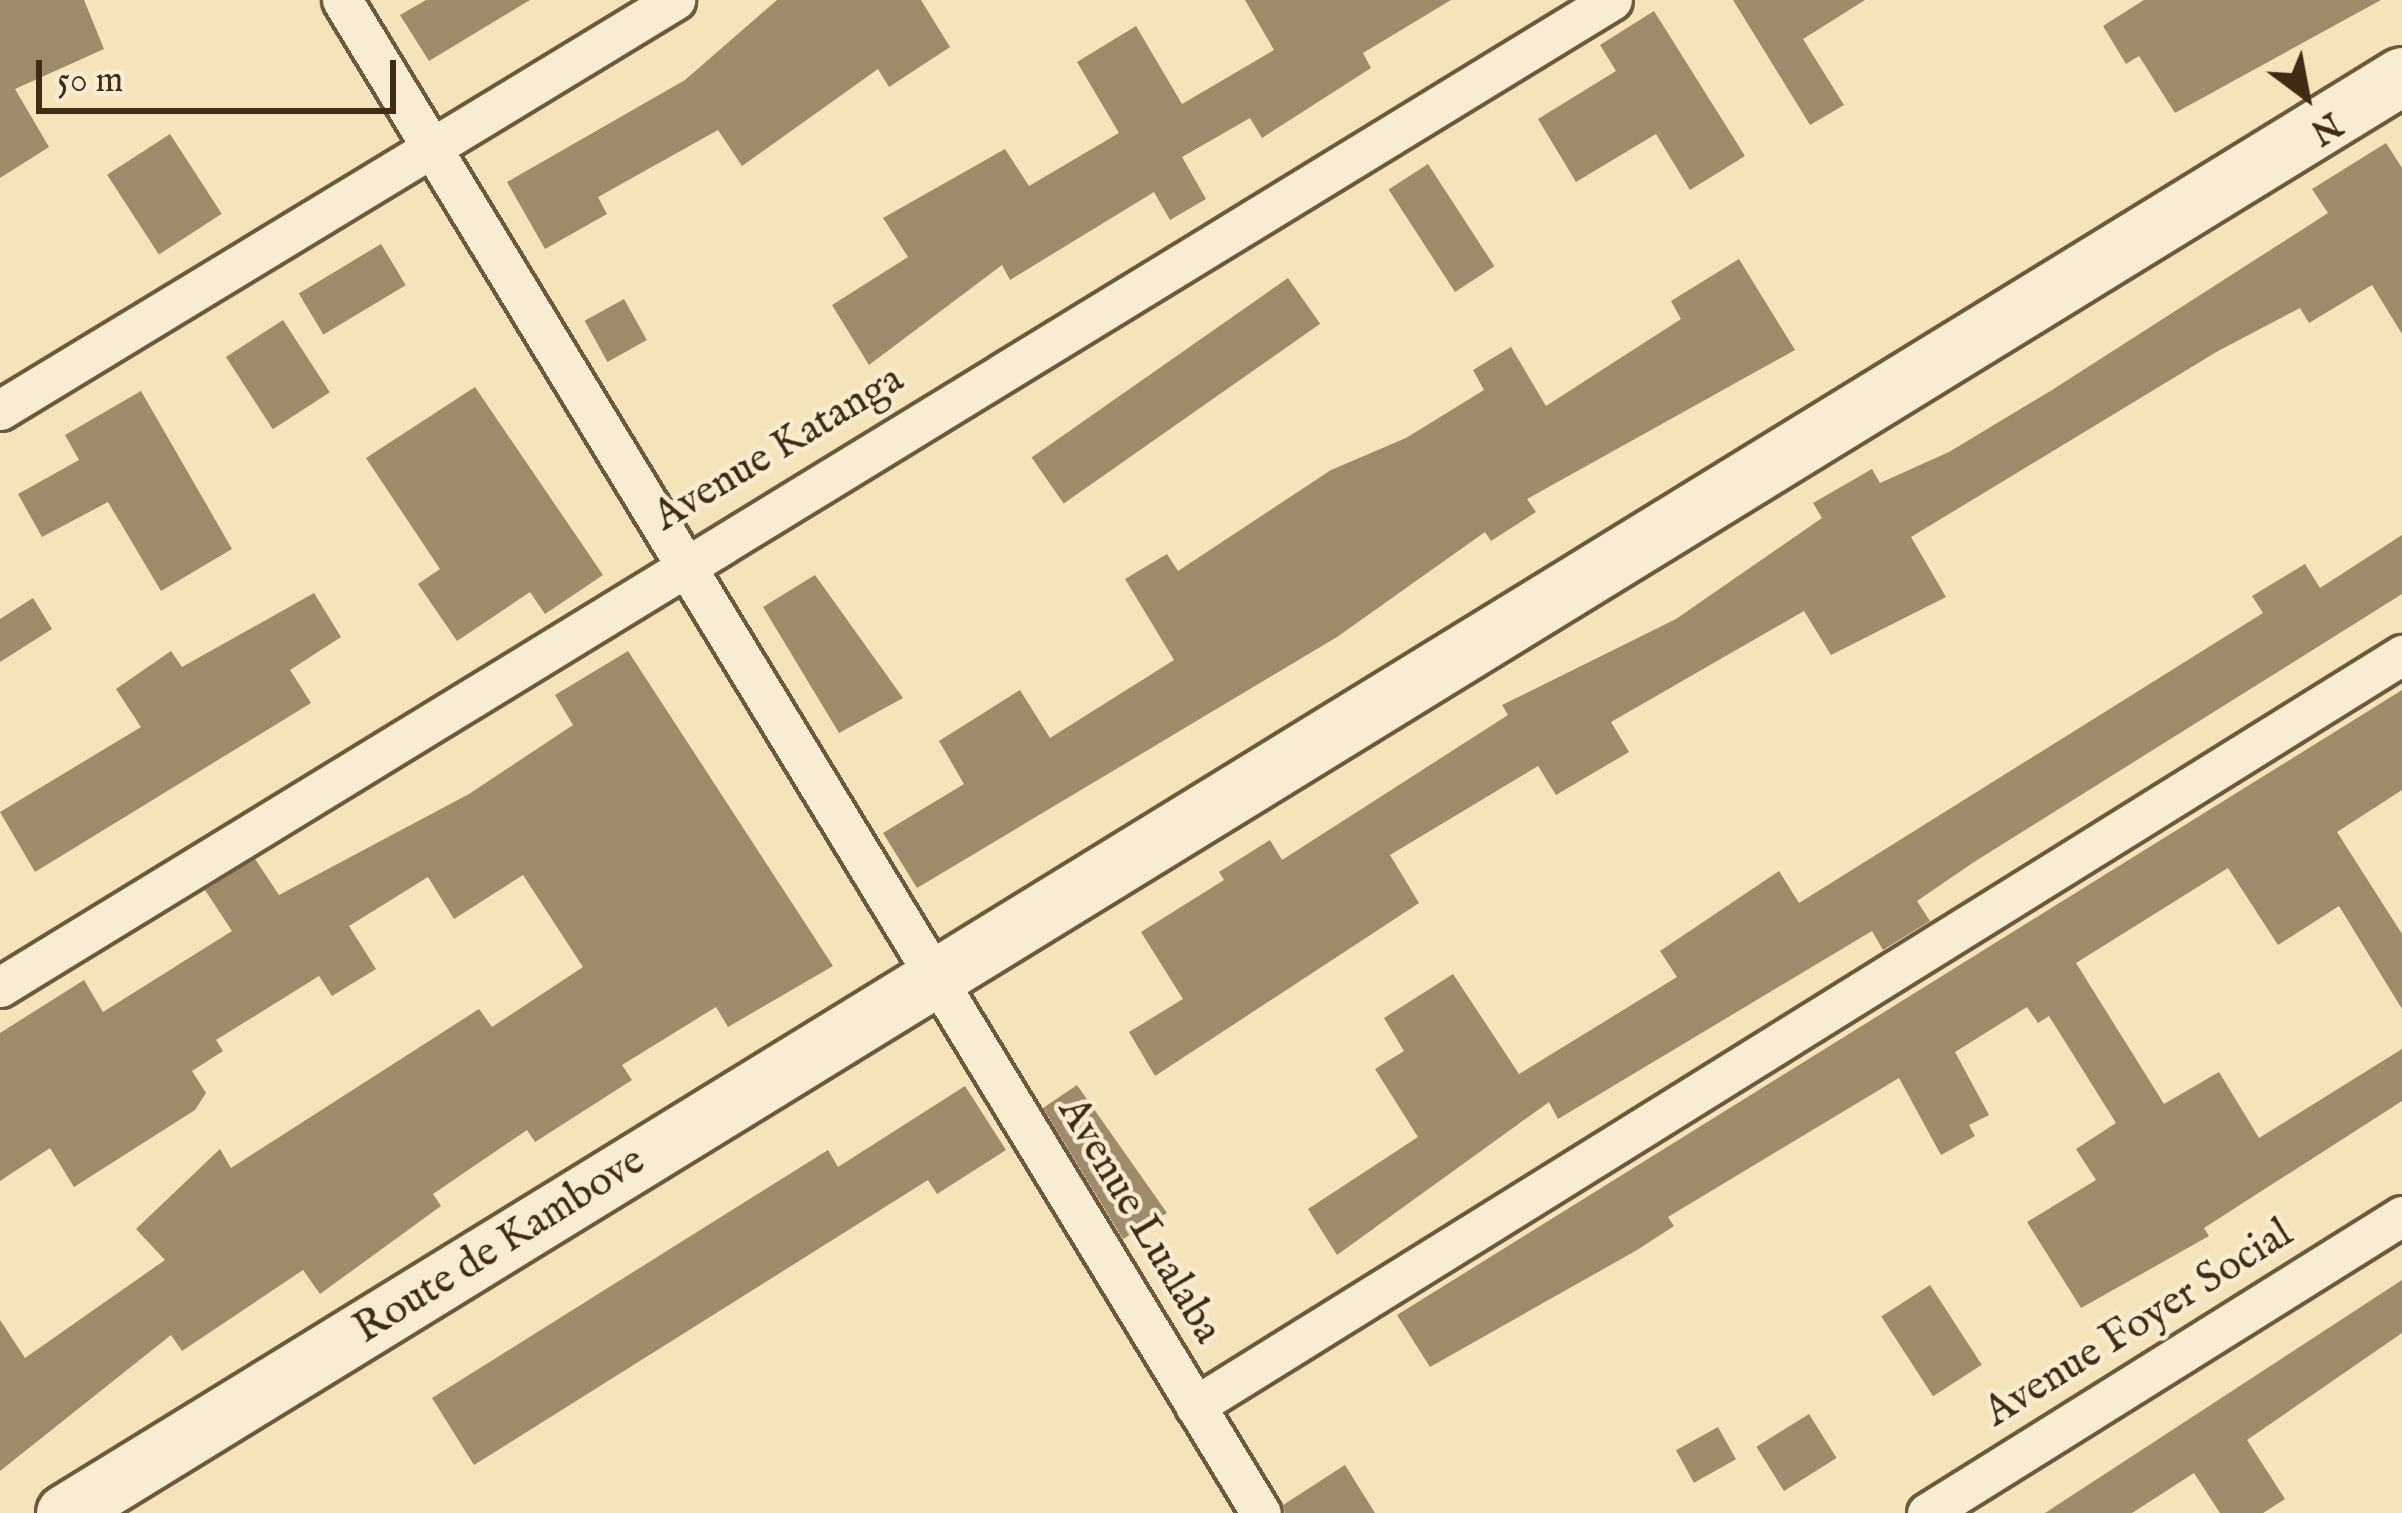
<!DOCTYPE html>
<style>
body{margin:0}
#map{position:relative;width:2402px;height:1513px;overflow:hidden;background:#f5e3b9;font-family:"IM FELL English",serif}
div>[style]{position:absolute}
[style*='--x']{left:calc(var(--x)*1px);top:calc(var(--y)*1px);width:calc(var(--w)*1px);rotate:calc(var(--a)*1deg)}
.building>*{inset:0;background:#9f8b6a;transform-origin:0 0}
.roads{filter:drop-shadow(3px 0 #6e593e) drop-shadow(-3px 0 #6e593e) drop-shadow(0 3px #6e593e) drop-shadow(0 -3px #6e593e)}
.street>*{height:39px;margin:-19.5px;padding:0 19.5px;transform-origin:19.5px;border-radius:19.5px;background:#f8edd2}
.secondary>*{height:57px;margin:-28.5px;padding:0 28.5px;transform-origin:28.5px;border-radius:28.5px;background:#f8edd2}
span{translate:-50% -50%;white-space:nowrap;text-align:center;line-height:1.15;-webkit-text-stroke:9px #f8edd2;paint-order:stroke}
.street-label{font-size:42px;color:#412b15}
.north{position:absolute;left:2246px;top:36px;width:120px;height:120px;-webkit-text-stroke:9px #f8edd2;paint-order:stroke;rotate:148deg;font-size:33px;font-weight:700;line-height:48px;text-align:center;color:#412b15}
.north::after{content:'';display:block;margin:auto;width:42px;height:54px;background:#412b15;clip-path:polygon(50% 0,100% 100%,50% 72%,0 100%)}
.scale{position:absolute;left:36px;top:60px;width:360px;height:54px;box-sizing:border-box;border:6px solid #412b15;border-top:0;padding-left:15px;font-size:36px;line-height:42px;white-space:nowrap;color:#412b15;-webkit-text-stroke:9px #f8edd2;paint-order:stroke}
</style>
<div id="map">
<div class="building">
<div style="clip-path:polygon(0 0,84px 0,104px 49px,15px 89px,49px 147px,0 178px)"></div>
<div style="clip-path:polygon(426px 0,530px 0,429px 61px,400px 15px)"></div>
<div style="clip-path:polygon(777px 0,921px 0,950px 47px,889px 87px,878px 69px,742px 166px,718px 130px,598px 197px,607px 214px,545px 249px,507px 182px,685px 80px)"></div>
<div style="clip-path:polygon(1245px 0,1451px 0,1363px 53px,1371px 68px,1262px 138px,1250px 118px,1182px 157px,1206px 199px,1170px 220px,1154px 192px,1010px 280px,1002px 265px,869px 365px,832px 305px,908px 257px,883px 218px,1005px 149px,1029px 186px,1119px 133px,1077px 62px,1136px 26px,1182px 104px,1274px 50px)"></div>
<div style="clip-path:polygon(1733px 0,1865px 0,1803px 39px,1844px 105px,1810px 125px)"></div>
<div style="clip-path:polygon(2144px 0,2381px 0,2175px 113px,2139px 56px,2126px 64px,2103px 26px)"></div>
<div style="clip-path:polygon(1654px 11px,1745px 156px,1690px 190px,1656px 134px,1576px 182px,1538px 119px,1616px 71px,1600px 45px)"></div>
<div style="left:170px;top:134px;width:95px;height:75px;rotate:57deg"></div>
<div style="clip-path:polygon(2386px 143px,2402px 168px,2402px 334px,2372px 285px,2309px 323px,2300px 308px,2218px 351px,1911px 537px,1946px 597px,1831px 655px,1804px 611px,1611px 722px,1629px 752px,1556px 795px,1538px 766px,1390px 855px,1419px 903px,1155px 1076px,1129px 1032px,1183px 999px,1141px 932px,1224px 880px,1219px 872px,1270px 840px,1282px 860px,1508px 715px,1502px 705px,1676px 619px,1822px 518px,1813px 503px,1872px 469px,1880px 483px,1949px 452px,2052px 390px,2328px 213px,2312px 189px)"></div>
<div style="left:1428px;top:164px;width:122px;height:47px;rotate:57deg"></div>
<div style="left:381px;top:244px;width:48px;height:96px;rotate:59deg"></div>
<div style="clip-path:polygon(1739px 259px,1795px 350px,1527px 499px,1536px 512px,1491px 541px,1485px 532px,1337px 637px,917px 888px,883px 833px,964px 784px,939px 741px,1020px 690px,1050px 738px,1174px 660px,1125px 579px,1167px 554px,1178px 571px,1331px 470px,1406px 438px,1484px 390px,1473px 370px,1511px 347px,1546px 406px,1681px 319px,1671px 301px)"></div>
<div style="left:1288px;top:278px;width:56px;height:313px;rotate:55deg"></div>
<div style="left:624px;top:299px;width:47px;height:45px;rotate:61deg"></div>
<div style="left:283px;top:320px;width:86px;height:68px;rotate:57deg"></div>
<div style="clip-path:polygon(475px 387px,603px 575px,545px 614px,530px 592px,457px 641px,418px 584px,440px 569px,366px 458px)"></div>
<div style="clip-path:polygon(141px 391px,232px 549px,161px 591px,108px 502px,42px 537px,18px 494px,79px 460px,65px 435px)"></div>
<div style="clip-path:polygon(2402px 535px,2402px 594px,1974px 862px,1917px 901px,1930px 921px,1883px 950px,1872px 931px,1558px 1119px,1549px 1102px,1337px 1255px,1308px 1209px,1418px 1137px,1375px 1069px,1404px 1051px,1384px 1018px,1453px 974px,1519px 1074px,1677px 977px,1660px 951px,1779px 871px,1799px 903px,2263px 613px,2252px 596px,2305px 564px,2320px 588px)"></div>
<div style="clip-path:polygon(815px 575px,903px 698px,839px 733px,763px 607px)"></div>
<div style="clip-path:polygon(314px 593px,341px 637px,290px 670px,311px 703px,35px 872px,0 812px,141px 727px,116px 689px,171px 651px,182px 667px)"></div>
<div style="clip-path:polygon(33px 598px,52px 629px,0 662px,0 619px)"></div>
<div style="clip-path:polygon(628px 651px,833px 966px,728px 1027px,716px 1007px,622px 1065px,632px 1080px,535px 1142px,527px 1130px,433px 1194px,441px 1206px,320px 1294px,303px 1270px,182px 1351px,171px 1335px,0 1471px,0 1320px,25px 1358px,165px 1260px,136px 1229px,220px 1149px,231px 1168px,479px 1009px,492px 1027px,583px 967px,523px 875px,454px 919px,428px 877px,349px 926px,376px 969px,332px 996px,319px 976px,216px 1040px,223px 1051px,192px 1071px,206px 1093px,195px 1110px,74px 1187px,50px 1148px,0 1181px,0 1033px,84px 980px,103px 1012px,232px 931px,205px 890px,255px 859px,279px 895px,469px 794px,573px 725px,555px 695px)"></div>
<div style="clip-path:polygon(2402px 690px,2402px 790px,2337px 832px,2402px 934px,2402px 1009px,2339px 906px,2278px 945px,2228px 868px,2076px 963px,2164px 1104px,2219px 1072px,2259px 1138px,2402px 1049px,2402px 1101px,2204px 1228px,2209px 1236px,2081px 1308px,2027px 1222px,2096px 1180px,2076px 1149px,2116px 1123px,2049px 1016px,2038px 1023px,2027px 1007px,1955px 1052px,1989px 1115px,1969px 1125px,1975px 1136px,1941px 1155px,1899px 1078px,1668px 1217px,1674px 1226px,1637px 1250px,1430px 1367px,1397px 1315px)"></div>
<div style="clip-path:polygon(1077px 1085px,1167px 1213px,1123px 1239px,1043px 1108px)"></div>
<div style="clip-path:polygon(965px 1086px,1006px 1150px,937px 1194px,928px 1180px,474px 1465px,432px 1398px,828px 1150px,838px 1167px)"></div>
<div style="clip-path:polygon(2402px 1280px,2402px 1333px,2247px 1440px,2285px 1499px,2263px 1513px,2220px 1513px,2194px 1473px,2132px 1513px,2045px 1513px)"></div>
<div style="left:1930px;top:1285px;width:95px;height:58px;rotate:57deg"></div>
<div style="left:1809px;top:1414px;width:52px;height:62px;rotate:58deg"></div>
<div style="left:1718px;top:1427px;width:37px;height:48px;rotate:61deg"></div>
<div style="clip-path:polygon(1345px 1465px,1375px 1513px,1285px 1513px,1283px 1505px)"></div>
</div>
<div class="roads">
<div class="street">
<div style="--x:342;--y:0;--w:1770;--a:58.73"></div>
<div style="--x:0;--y:410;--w:790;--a:-31.27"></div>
<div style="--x:0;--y:987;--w:1890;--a:-31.48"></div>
<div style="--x:1195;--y:1406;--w:1422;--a:-31.89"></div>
<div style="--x:1927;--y:1513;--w:560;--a:-32.02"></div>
</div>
<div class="secondary">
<div style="--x:65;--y:1513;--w:2743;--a:-31.59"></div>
</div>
</div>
<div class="street-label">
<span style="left:779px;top:449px;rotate:-31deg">Avenue Katanga</span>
<span style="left:1139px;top:1221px;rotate:59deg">Avenue Lualaba</span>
<span style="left:500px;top:1246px;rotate:-32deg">Route de Kambove</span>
<span style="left:2139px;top:1324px;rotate:-32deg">Avenue Foyer Social</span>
</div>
<div class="north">N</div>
<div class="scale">50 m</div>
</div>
